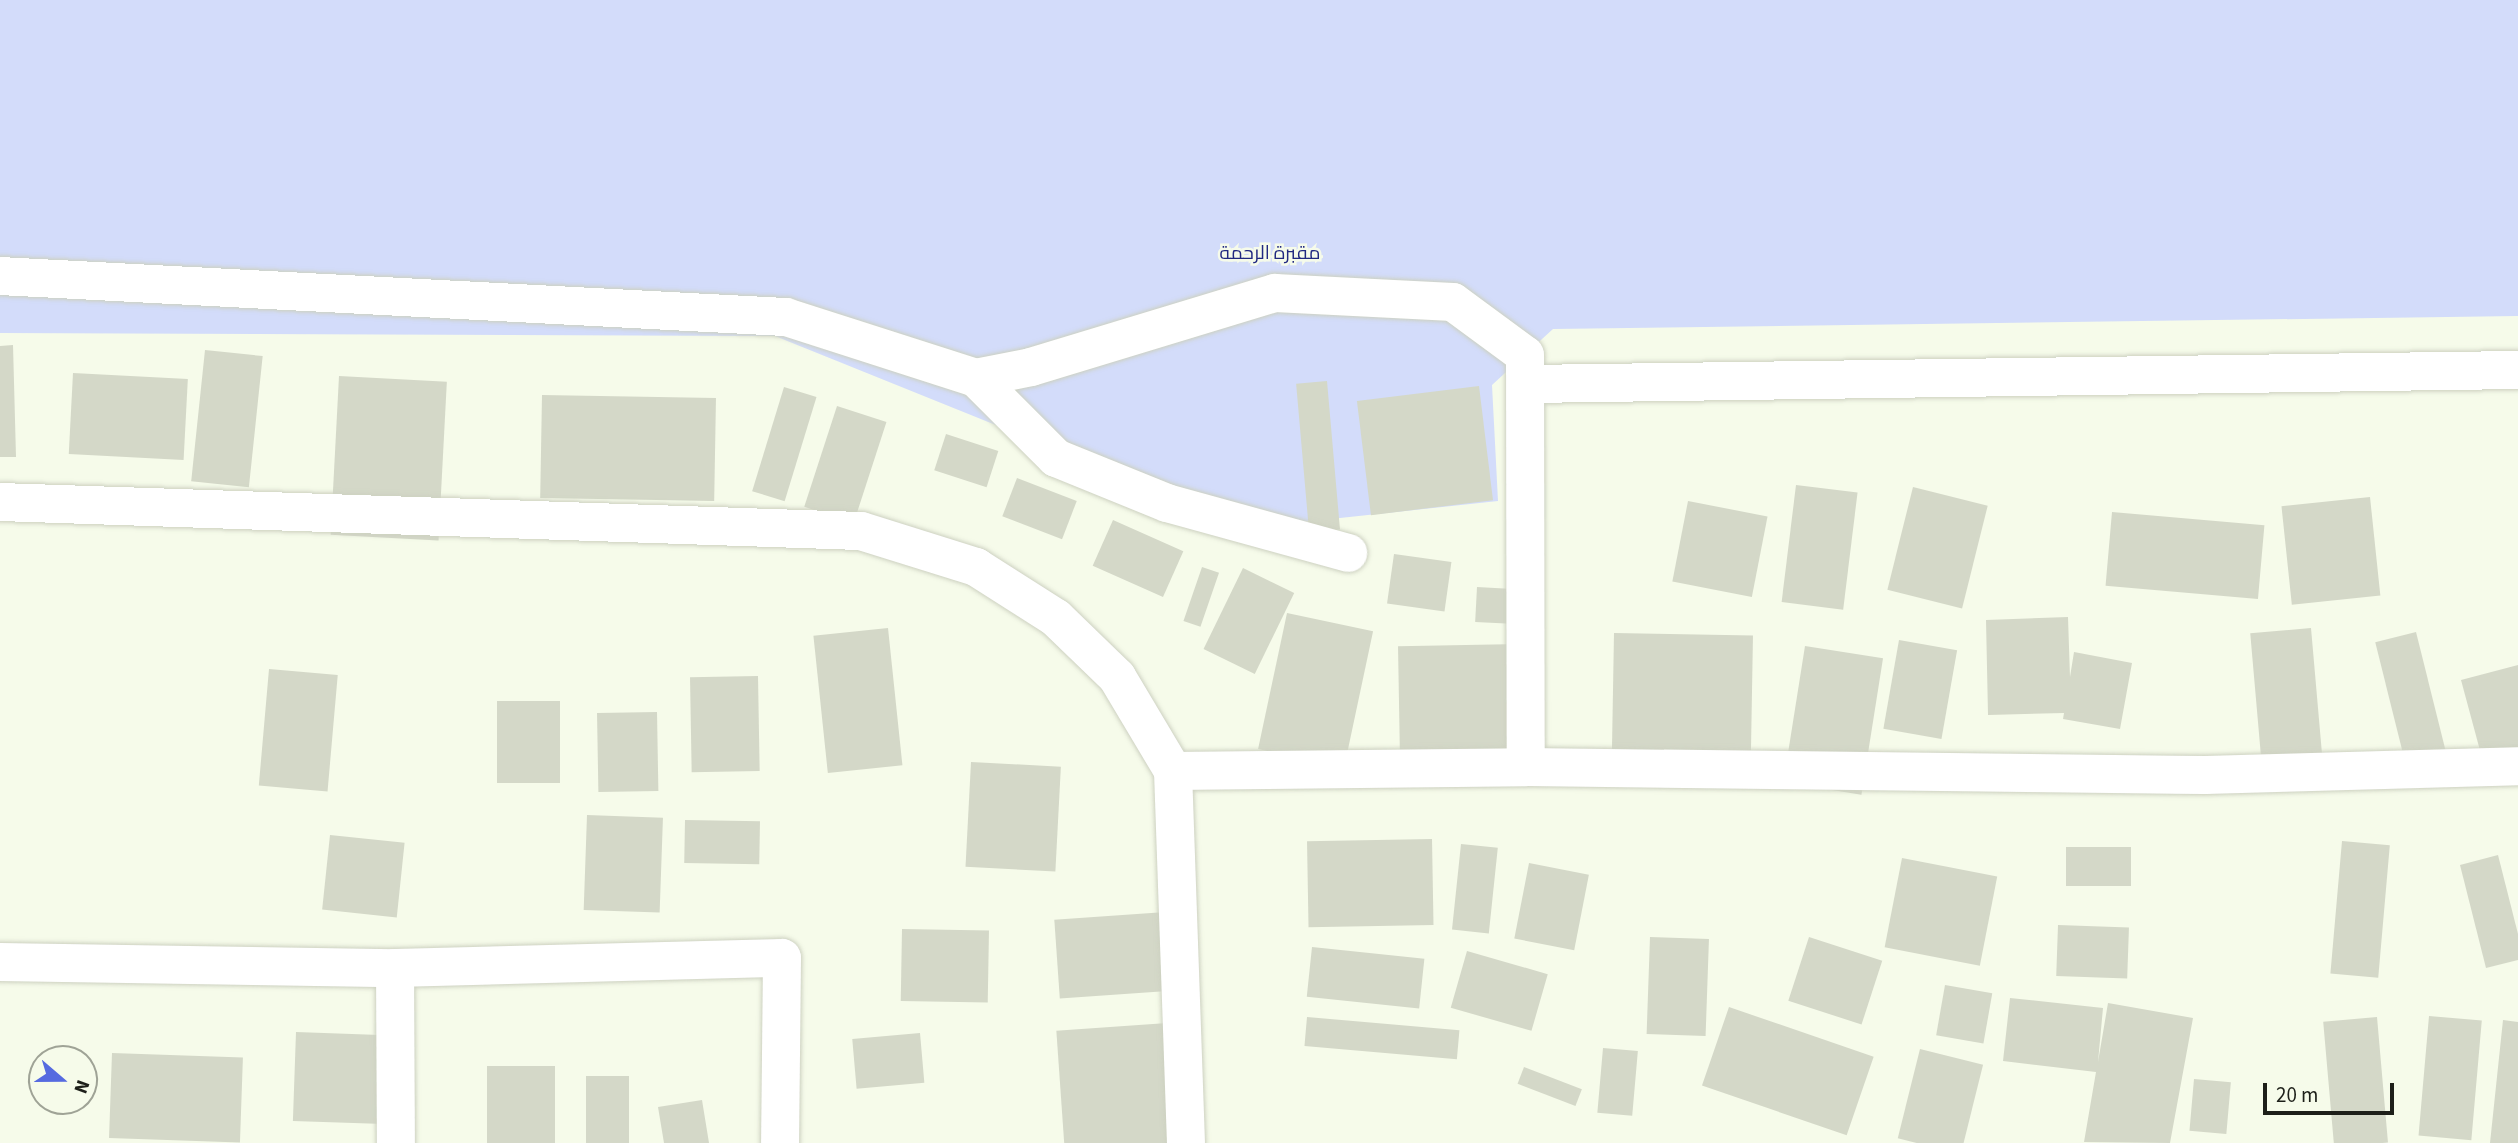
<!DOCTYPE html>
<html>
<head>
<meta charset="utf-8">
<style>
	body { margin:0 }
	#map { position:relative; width:2518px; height:1143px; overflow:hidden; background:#f6fbea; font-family:"Source Sans 3",Cairo,sans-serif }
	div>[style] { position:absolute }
	.green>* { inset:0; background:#d3dcfa }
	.building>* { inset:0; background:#d4d8c8; transform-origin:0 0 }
	.roads { filter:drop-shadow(0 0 2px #cdd1c1) drop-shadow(0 0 2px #cdd1c1) }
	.street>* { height:38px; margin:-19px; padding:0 19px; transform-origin:19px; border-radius:19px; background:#fff }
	span { translate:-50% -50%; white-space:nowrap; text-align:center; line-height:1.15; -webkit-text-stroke:5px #f6fbea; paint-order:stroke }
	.park-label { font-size:19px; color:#212981 }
	.north { position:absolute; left:28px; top:1045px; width:70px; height:70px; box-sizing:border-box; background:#f6fbea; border:2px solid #9fa396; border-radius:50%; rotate:110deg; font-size:19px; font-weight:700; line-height:28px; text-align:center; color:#1d1f19 }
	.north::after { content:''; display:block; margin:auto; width:24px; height:32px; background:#566ae0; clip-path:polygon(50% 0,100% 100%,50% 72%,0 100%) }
	.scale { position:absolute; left:2263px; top:1083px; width:131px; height:32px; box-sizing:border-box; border:4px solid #1d1f19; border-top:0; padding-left:9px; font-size:21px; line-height:24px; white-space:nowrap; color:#1d1f19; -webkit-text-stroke:5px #f6fbea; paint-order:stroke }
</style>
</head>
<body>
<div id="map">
	<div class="green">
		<div style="clip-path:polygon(0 0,2518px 0,2518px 316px,1553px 329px,1492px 385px,1498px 501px,1275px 525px,1040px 443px,775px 336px,0 333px)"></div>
	</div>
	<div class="building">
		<div style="clip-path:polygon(13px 345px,16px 457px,0 457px,0 346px)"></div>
		<div style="left:205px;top:350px;width:58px;height:132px;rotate:6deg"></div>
		<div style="left:73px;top:373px;width:115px;height:81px;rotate:3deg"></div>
		<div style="left:339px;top:376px;width:108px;height:159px;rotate:3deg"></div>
		<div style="left:1327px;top:381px;width:149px;height:31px;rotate:85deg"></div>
		<div style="left:1479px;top:386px;width:115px;height:123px;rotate:83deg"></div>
		<div style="left:784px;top:387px;width:34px;height:109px;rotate:17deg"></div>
		<div style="left:542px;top:395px;width:174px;height:103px;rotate:1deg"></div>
		<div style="left:837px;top:406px;width:52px;height:106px;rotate:18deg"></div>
		<div style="left:946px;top:434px;width:55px;height:38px;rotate:18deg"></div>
		<div style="left:1017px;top:478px;width:64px;height:41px;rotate:21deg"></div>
		<div style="left:1796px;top:485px;width:62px;height:118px;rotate:7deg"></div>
		<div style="left:1913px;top:487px;width:77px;height:106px;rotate:14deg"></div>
		<div style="left:2370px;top:497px;width:99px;height:89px;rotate:84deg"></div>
		<div style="left:1688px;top:501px;width:81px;height:82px;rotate:11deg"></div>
		<div style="left:2112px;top:512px;width:153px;height:74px;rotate:5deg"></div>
		<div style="left:1113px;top:520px;width:77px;height:50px;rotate:24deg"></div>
		<div style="left:1394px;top:554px;width:58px;height:50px;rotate:8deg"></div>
		<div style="left:1202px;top:567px;width:18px;height:57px;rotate:19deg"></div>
		<div style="left:1243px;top:568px;width:57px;height:90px;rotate:26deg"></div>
		<div style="left:1477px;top:587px;width:36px;height:35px;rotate:3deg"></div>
		<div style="left:1287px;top:613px;width:88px;height:139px;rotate:12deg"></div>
		<div style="clip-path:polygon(2068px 617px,2070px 677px,2074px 652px,2132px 663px,2120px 729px,2063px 719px,2064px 713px,1988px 715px,1986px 620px)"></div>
		<div style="left:888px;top:628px;width:138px;height:75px;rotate:84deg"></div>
		<div style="left:2311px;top:628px;width:136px;height:61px;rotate:85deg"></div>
		<div style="left:2416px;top:632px;width:125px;height:42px;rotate:76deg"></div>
		<div style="left:1614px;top:633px;width:139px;height:140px;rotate:1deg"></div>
		<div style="left:1899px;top:640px;width:59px;height:90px;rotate:10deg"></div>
		<div style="left:1520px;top:644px;width:114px;height:122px;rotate:89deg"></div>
		<div style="left:1805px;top:646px;width:79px;height:138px;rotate:9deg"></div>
		<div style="clip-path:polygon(2518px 665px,2518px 760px,2485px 769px,2461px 680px)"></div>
		<div style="left:269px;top:669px;width:69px;height:117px;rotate:5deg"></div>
		<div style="left:758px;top:676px;width:95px;height:68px;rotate:89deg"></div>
		<div style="left:497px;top:701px;width:63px;height:82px"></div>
		<div style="left:657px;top:712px;width:79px;height:60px;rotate:89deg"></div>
		<div style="left:971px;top:762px;width:90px;height:105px;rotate:3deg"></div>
		<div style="left:587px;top:815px;width:76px;height:95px;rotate:2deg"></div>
		<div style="left:685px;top:820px;width:75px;height:43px;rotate:1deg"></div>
		<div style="left:330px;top:835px;width:75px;height:75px;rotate:6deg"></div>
		<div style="left:1432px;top:839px;width:86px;height:125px;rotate:89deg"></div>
		<div style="left:2342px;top:841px;width:48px;height:133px;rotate:5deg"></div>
		<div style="left:1461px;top:844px;width:37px;height:86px;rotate:6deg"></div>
		<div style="left:2131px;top:847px;width:39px;height:65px;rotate:90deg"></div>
		<div style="clip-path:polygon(2498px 855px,2518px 934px,2518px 960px,2486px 968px,2460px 865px)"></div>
		<div style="left:1902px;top:858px;width:97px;height:91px;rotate:11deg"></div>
		<div style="left:1529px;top:863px;width:61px;height:77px;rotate:11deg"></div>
		<div style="left:1180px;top:911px;width:79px;height:126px;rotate:86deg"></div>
		<div style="left:2058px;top:925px;width:71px;height:51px;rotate:2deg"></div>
		<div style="left:902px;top:929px;width:87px;height:72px;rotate:1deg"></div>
		<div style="left:1650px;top:937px;width:59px;height:97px;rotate:2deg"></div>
		<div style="left:1809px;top:937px;width:77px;height:67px;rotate:18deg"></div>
		<div style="left:1312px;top:947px;width:113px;height:50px;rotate:6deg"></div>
		<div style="left:1467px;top:951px;width:84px;height:59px;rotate:16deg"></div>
		<div style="left:1945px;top:985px;width:48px;height:51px;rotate:10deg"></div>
		<div style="clip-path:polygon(2010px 998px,2103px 1008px,2098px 1062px,2108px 1003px,2193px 1018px,2170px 1143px,2084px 1142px,2096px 1072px,2003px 1061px)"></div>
		<div style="left:1729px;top:1007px;width:153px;height:83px;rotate:19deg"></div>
		<div style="left:2429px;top:1016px;width:53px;height:120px;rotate:5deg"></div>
		<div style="left:1307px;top:1017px;width:153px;height:29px;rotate:5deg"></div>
		<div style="left:2377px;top:1017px;width:126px;height:54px;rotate:85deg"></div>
		<div style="clip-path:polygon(2503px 1020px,2518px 1022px,2518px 1143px,2490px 1143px)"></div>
		<div style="left:1196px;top:1021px;width:122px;height:140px;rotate:86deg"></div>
		<div style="left:296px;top:1032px;width:91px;height:89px;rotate:2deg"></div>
		<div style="left:920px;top:1033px;width:50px;height:68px;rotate:85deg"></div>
		<div style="left:1603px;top:1048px;width:35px;height:65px;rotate:5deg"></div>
		<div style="left:1920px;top:1049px;width:65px;height:92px;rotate:14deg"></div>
		<div style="left:112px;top:1053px;width:131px;height:85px;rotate:2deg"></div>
		<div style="left:487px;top:1066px;width:68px;height:77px"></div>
		<div style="left:1524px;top:1067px;width:62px;height:18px;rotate:21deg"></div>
		<div style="left:586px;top:1076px;width:43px;height:67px"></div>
		<div style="left:2194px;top:1079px;width:37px;height:52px;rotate:5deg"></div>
		<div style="clip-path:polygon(702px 1100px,709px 1143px,664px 1143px,658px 1107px)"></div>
	</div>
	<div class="roads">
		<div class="street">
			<div style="left:0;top:276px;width:787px;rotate:2.99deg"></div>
			<div style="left:786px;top:317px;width:200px;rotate:17.8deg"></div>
			<div style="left:976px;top:378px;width:56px;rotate:-11.3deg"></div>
			<div style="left:1031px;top:367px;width:255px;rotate:-16.9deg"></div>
			<div style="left:1275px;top:293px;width:178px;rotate:2.9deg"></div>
			<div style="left:1453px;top:302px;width:89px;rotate:36.4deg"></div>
			<div style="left:1525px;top:355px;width:412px;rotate:89.9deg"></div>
			<div style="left:976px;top:378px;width:113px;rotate:45deg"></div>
			<div style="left:1056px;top:458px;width:120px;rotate:22.1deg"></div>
			<div style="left:1167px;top:503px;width:188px;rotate:15.4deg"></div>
			<div style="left:1527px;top:384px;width:991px;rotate:-0.81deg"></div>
			<div style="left:0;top:502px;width:861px;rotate:1.93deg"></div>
			<div style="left:861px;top:531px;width:121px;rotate:17.4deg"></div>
			<div style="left:976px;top:567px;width:95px;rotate:32.5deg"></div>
			<div style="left:1056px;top:618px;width:85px;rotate:44deg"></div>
			<div style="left:1117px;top:677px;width:109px;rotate:59.2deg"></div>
			<div style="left:1173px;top:771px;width:372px;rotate:88deg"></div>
			<div style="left:1173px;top:771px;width:353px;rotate:-0.6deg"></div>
			<div style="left:1526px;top:767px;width:679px;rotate:0.68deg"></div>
			<div style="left:2205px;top:775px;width:313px;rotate:-1.6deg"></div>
			<div style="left:0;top:962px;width:395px;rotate:0.9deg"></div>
			<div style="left:395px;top:968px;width:387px;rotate:-1.5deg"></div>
			<div style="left:782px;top:958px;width:185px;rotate:90.6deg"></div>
			<div style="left:395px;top:968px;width:175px;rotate:89.7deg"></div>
		</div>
	</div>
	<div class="park-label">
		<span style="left:1270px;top:254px">مقبرة الرحمة</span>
	</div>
	<div class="north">N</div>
	<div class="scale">20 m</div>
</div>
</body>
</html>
